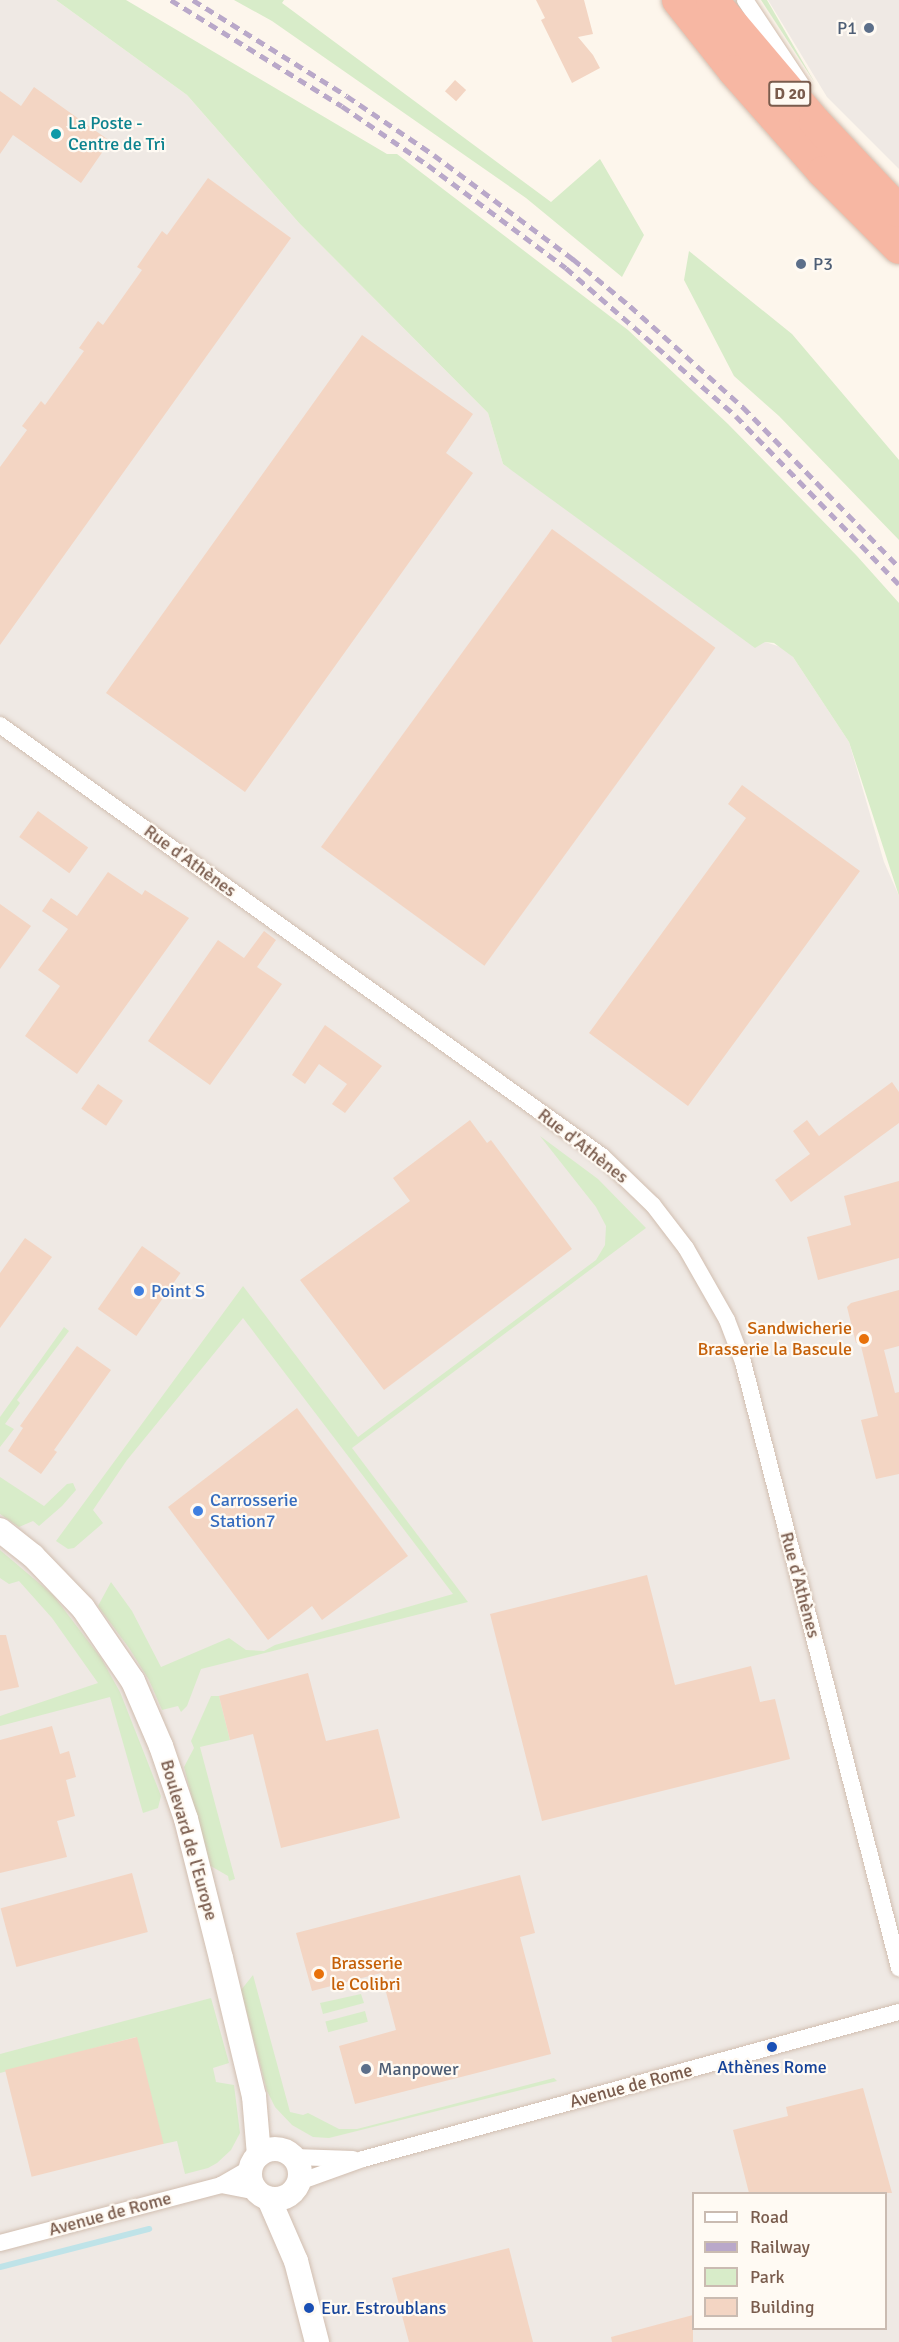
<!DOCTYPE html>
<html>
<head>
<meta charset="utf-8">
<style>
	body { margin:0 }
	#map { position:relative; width:899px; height:2342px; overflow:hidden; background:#fdf6ec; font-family:Signika,sans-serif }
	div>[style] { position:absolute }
	.industrial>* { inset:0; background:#efe9e4 }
	.green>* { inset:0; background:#d8ecc9; transform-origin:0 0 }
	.stream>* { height:6px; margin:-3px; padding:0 3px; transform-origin:3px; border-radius:3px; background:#bfe3e8 }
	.building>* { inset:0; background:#f3d5c3; transform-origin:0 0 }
	.roads { filter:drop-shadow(0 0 2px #d1beb0) drop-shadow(0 0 2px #d1beb0) }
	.street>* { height:16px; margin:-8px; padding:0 8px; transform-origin:8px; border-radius:8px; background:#fff }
	.secondary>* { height:24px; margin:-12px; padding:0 12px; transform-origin:12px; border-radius:12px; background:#fff }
	.secondary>.ring { margin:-12px; padding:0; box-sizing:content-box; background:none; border:24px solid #fff; border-radius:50% }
	.highway>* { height:32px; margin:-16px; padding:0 16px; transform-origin:16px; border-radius:16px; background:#f7b7a3 }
	.rail>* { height:4.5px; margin-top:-2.25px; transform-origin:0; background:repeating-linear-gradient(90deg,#b9a8c9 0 9px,transparent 0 15px) }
	.dots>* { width:16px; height:16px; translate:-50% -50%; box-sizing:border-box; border:3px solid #fffaf3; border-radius:50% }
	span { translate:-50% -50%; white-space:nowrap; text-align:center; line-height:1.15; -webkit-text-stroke:4.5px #fffaf3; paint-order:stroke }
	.shield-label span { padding:2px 4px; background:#fffaf3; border:2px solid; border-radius:4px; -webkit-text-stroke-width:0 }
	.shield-label { font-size:16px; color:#7a5c4d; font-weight:700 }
	.service-label { font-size:18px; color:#4e5e75 }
	.right { translate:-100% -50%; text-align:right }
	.left { translate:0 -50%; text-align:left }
	.culture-label { font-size:18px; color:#0d838f }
	.street-label { font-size:18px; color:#7a5c4d }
	.shop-label { font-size:18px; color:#366cbe }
	.food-label { font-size:18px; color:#c56008 }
	.transit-label { font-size:18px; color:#164399 }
	.legend { position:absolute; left:692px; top:2192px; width:195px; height:138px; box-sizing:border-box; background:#fffaf3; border:2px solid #cabbb1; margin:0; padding:8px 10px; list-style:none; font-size:18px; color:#7a5c4d }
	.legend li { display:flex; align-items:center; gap:12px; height:30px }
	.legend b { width:30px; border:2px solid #cabbb1 }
</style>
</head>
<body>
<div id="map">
	<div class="industrial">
		<div style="clip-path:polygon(evenodd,0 0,56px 0,187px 95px,299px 223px,488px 413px,503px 464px,765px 642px,784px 648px,793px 657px,849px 742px,884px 862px,899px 896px,899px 2342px,0 2342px,0 0,694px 2194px,886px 2194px,886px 2328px,694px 2328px,694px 2194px)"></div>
		<div style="clip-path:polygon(768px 0,899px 0,899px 169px,827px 97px)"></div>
	</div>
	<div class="green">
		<div style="clip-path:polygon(56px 0,126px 0,387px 154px,397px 154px,628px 330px,728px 424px,857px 556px,899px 603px,899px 896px,849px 742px,793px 657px,774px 643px,765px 642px,755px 648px,503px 464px,488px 413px,299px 223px,187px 95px)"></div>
		<div style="clip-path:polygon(234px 0,284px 0,282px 3px,551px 202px,600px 159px,644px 235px,622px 277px,526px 198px,272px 21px)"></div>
		<div style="clip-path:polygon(761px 0,767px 0,815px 83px)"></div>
		<div style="clip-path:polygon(689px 251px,792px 334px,899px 460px,899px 540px,779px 416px,734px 376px,684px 280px)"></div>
		<div style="clip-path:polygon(540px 1136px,598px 1179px,646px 1228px,352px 1448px,468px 1602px,201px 1669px,187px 1706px,181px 1712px,178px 1706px,162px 1710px,149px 1680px,129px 1648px,98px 1606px,111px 1582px,132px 1611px,161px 1667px,229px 1638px,246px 1650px,264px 1651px,275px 1645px,453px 1594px,243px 1318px,127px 1460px,93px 1510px,103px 1523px,74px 1548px,68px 1549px,56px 1541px,243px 1286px,358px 1437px,596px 1260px,605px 1245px,606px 1226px,596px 1207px)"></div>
		<div style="clip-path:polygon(64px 1327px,69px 1331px,17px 1400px,20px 1403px,5px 1424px,14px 1429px,0 1447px,0 1417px)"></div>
		<div style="clip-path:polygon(0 1477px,44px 1506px,67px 1484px,73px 1483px,76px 1490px,62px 1506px,39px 1526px,33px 1521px,19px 1527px,0 1514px)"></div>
		<div style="clip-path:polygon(0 1550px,53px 1595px,101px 1658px,120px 1692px,161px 1796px,158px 1808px,143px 1813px,110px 1697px,0 1726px,0 1716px,98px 1683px,52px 1618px,19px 1581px,9px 1584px,0 1578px)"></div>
		<div style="clip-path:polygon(211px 1696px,219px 1696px,230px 1740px,200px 1747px,235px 1879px,229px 1881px,228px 1876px,209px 1865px,184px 1767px,194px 1748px,191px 1741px)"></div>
		<div style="clip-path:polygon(253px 1975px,290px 2112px,303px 2115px,308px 2113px,339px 2129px,357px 2129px,554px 2078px,557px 2081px,329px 2138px,313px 2137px,292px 2125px,275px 2107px,267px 2091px,241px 1990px)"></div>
		<div style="clip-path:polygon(361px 1994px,364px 2003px,323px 2014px,320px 2003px)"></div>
		<div style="clip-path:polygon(211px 1998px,229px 2063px,213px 2068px,216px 2082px,234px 2085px,240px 2133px,231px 2150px,217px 2163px,208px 2168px,185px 2174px,177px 2141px,163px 2144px,136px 2037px,0 2073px,0 2054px)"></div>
		<div style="left:365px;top:2011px;width:11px;height:41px;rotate:75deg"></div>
	</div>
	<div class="stream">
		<div style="left:0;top:2267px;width:154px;rotate:-14.3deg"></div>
	</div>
	<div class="building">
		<div style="clip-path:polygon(536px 0,584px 0,593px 34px,578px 37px,593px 55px,600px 68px,572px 83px,541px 20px,545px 18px)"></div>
		<div style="left:455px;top:80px;width:15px;height:15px;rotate:42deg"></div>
		<div style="clip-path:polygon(34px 87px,110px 141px,81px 183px,13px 135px,0 154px,0 91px,21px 106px)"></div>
		<div style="clip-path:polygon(208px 178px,291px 238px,0 645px,0 467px,27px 430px,22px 426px,41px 401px,45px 405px,84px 351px,79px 348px,98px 321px,103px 325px,142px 270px,137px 267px,162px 231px,167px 235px)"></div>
		<div style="clip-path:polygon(362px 335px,473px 414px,446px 453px,473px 473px,245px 792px,106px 693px)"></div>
		<div style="left:552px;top:529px;width:202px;height:393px;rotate:36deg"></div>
		<div style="clip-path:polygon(742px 785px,860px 871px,688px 1106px,589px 1033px,746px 818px,728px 804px)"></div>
		<div style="left:38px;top:811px;width:62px;height:32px;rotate:36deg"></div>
		<div style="clip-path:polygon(108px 872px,142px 895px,145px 890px,189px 918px,77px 1074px,25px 1036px,60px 986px,38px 970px,68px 929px,42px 911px,51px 898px,77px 916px)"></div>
		<div style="clip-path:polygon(0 904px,31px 926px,0 969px)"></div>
		<div style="clip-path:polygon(264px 931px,276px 940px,257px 967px,282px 984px,210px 1085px,148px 1041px,218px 940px,244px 958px)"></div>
		<div style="clip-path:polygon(325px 1025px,382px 1066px,345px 1113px,332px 1104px,347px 1084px,319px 1064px,305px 1084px,292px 1075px)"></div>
		<div style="clip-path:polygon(892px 1082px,899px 1092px,899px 1123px,791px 1202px,775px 1180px,810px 1154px,793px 1131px,807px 1120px,819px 1136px)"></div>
		<div style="left:98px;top:1084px;width:30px;height:30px;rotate:34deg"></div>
		<div style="clip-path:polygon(470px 1120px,487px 1143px,491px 1140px,572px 1249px,384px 1390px,300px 1280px,410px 1201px,393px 1178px)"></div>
		<div style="clip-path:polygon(899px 1181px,899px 1258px,818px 1280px,807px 1237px,851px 1225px,844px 1196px)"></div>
		<div style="clip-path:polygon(25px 1238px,52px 1257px,0 1328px,0 1273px)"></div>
		<div style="left:142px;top:1246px;width:47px;height:77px;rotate:35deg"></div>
		<div style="clip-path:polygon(899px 1290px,899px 1346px,884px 1350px,895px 1393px,899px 1392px,899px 1474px,876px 1479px,861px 1420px,878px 1416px,860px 1342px,856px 1343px,847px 1307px,851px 1303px)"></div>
		<div style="clip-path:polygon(77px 1346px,111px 1370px,54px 1450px,57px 1452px,41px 1474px,8px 1451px,23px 1428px,20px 1426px)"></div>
		<div style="clip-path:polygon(297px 1408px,408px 1556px,322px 1620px,312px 1606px,268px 1640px,168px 1507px)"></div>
		<div style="clip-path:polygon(647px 1575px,675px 1685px,751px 1666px,760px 1702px,775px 1699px,790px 1759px,542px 1821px,490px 1614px)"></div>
		<div style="clip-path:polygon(0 1635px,6px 1635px,19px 1687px,0 1691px)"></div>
		<div style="clip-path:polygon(308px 1673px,326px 1741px,378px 1729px,400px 1818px,281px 1848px,253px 1734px,230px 1740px,219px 1696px)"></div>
		<div style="clip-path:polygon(52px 1726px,60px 1754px,69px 1751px,76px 1777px,66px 1780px,75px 1816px,57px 1821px,67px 1857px,0 1873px,0 1740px)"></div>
		<div style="left:132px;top:1873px;width:61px;height:136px;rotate:75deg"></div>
		<div style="clip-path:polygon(520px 1875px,535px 1933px,520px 1937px,551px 2054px,355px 2104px,339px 2046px,396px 2030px,381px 1973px,312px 1991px,296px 1933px)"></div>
		<div style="left:137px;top:2037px;width:110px;height:136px;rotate:76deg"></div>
		<div style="clip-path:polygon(863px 2088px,892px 2193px,749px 2193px,733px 2130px,788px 2116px,786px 2107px)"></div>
		<div style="clip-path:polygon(509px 2248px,533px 2342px,409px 2342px,392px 2278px)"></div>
		<div style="clip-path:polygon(693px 2315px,693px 2342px,612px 2342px,611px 2337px)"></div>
	</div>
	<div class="roads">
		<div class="street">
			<div style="left:745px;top:0;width:105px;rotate:56.3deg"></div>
			<div style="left:0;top:725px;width:740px;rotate:35.6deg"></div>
			<div style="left:602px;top:1156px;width:71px;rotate:43.9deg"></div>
			<div style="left:653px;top:1205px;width:54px;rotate:52.5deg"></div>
			<div style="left:686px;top:1248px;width:83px;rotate:60.3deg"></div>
			<div style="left:727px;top:1320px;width:45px;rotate:69.1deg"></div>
			<div style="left:743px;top:1362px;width:626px;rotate:75.56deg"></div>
			<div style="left:294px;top:2157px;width:59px;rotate:1.9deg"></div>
			<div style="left:299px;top:2182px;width:68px;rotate:-19.8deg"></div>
			<div style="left:363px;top:2159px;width:556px;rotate:-15.34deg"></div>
			<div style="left:221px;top:2185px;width:38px;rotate:11deg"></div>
			<div style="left:0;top:2243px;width:228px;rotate:-14.7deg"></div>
			<div style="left:221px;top:2185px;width:36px;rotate:-30deg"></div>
		</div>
		<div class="secondary">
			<div style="left:0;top:1530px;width:42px;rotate:38.2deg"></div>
			<div style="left:33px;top:1556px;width:72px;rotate:46.1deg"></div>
			<div style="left:83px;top:1608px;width:88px;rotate:55.6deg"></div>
			<div style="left:133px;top:1681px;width:71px;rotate:66.7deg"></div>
			<div style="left:161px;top:1746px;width:77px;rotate:71.1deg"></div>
			<div style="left:186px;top:1819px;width:143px;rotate:75.9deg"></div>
			<div style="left:221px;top:1958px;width:142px;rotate:76.6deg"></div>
			<div style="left:254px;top:2096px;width:59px;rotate:85.2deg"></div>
			<div class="ring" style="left:250px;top:2149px;width:26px;height:26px"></div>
			<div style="left:269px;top:2199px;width:68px;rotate:66.5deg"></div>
			<div style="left:296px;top:2261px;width:84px;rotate:75.5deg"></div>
		</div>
		<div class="highway">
			<div style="left:678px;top:0;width:90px;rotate:51.7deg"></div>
			<div style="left:734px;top:71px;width:135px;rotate:48.6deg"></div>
			<div style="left:823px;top:172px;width:107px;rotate:45deg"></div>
			<div style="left:712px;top:0;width:160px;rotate:49.8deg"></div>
			<div style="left:815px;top:122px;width:122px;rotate:46.7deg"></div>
		</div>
	</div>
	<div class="rail">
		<div style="left:171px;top:0;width:201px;rotate:31.8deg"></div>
		<div style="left:342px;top:106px;width:104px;rotate:34.5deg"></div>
		<div style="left:428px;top:165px;width:172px;rotate:36.7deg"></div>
		<div style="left:566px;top:268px;width:225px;rotate:41deg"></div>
		<div style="left:736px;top:416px;width:234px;rotate:45.9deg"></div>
		<div style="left:193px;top:0;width:181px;rotate:31.9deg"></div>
		<div style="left:347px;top:96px;width:105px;rotate:34.1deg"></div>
		<div style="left:434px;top:155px;width:174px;rotate:36.8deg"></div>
		<div style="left:573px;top:259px;width:74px;rotate:39.5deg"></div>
		<div style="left:630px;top:306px;width:152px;rotate:41.8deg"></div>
		<div style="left:743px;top:407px;width:223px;rotate:45.7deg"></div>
	</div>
	<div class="dots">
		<div style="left:869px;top:28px;background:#5c6f8a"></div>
		<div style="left:56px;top:134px;background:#0f9aa8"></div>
		<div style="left:801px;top:264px;background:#5c6f8a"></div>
		<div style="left:139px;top:1291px;background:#3f7fe0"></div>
		<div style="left:864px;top:1339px;background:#e8710a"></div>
		<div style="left:198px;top:1511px;background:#3f7fe0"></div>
		<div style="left:319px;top:1974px;background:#e8710a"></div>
		<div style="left:772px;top:2047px;background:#1a4fb4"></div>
		<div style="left:366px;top:2069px;background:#5c6f8a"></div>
		<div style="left:309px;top:2308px;background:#1a4fb4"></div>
	</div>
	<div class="shield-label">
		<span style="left:790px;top:94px">D 20</span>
	</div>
	<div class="service-label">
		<span class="right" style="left:857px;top:28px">P1</span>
		<span class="left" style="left:813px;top:264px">P3</span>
		<span class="left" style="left:378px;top:2069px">Manpower</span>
	</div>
	<div class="culture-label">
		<span class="left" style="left:68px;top:134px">La Poste -<br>Centre de Tri</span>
	</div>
	<div class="street-label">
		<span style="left:190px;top:861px;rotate:36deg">Rue d'Athènes</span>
		<span style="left:583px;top:1146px;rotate:38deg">Rue d'Athènes</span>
		<span style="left:800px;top:1585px;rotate:75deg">Rue d'Athènes</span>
		<span style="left:189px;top:1840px;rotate:74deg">Boulevard de l'Europe</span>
		<span style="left:631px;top:2086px;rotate:-15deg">Avenue de Rome</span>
		<span style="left:110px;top:2214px;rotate:-15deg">Avenue de Rome</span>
	</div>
	<div class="shop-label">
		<span class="left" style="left:151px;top:1291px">Point S</span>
		<span class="left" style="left:210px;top:1511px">Carrosserie<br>Station7</span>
	</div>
	<div class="food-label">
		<span class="right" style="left:852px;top:1339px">Sandwicherie<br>Brasserie la Bascule</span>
		<span class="left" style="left:331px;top:1974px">Brasserie<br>le Colibri</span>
	</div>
	<div class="transit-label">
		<span style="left:772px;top:2067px">Athènes Rome</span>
		<span class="left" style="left:321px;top:2308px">Eur. Estroublans</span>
	</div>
	<ul class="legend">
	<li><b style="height:8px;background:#fff"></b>Road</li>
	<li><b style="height:8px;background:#b9a8c9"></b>Railway</li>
	<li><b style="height:16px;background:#d8ecc9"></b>Park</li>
	<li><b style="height:16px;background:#f3d5c3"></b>Building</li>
	</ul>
</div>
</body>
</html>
